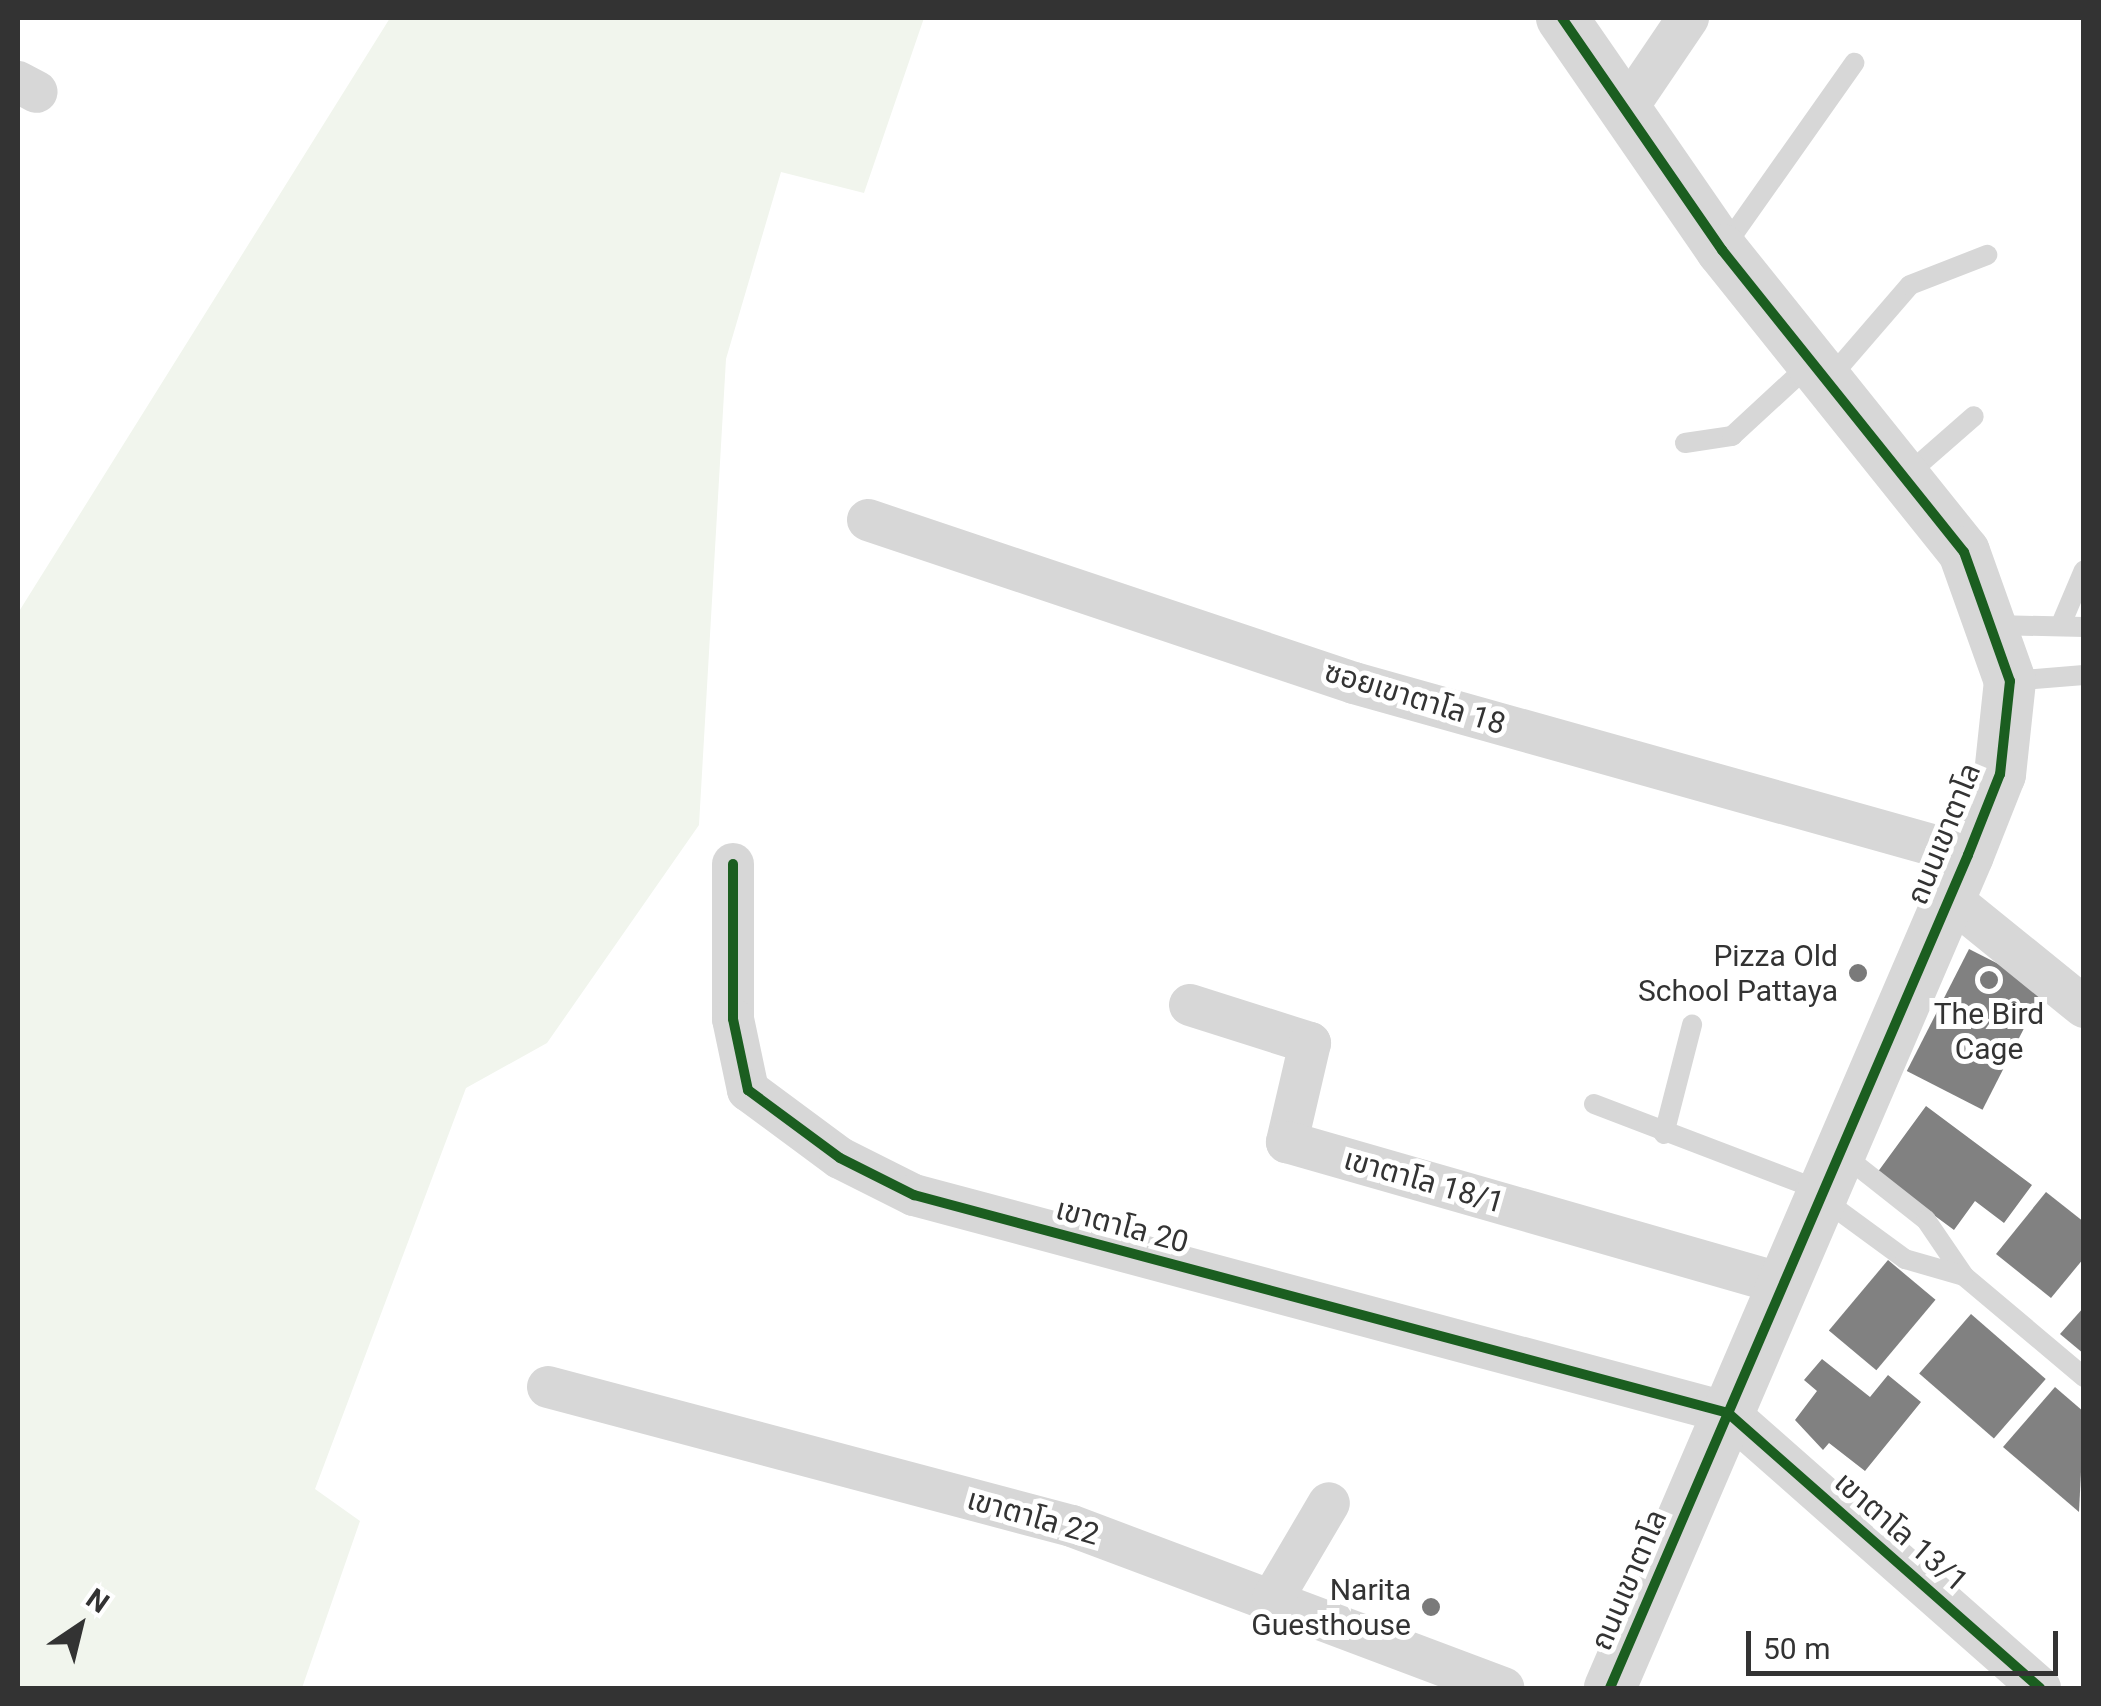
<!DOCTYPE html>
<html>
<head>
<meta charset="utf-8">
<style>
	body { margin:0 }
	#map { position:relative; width:2101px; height:1706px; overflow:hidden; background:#fff; font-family:Roboto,"Noto Sans Thai",sans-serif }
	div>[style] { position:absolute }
	.green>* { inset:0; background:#f1f5ed }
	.building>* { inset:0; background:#818181; transform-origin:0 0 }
	.service>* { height:20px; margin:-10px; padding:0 10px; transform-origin:10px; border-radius:10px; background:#d7d7d7 }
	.minor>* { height:42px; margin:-21px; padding:0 21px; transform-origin:21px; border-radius:21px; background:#d7d7d7 }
	.tertiary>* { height:52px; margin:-26px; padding:0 26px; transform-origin:26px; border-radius:26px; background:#d7d7d7 }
	.cycleway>* { height:10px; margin:-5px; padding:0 5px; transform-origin:5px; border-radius:5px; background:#1b5e20 }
	.dots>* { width:28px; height:28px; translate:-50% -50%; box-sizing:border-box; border:5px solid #fff; border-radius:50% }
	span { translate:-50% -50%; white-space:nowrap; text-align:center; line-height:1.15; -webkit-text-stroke:10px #fff; paint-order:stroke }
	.street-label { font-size:30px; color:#333 }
	.poi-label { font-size:30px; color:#333 }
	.right { translate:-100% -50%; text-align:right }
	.frame { position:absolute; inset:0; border:20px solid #333; pointer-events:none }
	.north { position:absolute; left:30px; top:1576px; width:100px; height:100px; -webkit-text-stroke:8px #fff; paint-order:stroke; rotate:35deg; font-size:28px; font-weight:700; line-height:40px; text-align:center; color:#333 }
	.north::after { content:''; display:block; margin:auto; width:35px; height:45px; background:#333; clip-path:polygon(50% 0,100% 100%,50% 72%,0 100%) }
	.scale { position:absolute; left:1746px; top:1631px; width:312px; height:45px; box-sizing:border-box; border:5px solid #333; border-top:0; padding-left:12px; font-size:30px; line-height:35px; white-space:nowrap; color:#333; -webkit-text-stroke:8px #fff; paint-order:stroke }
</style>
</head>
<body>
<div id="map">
	<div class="green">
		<div style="clip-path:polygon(390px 18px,924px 18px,864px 193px,781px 172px,726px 359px,699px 825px,547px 1043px,466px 1088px,315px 1489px,360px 1521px,302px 1688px,18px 1688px,18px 613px)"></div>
	</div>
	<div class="building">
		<div style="left:1969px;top:949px;width:85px;height:137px;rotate:27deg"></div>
		<div style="clip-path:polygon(1926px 1106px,2032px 1185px,2004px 1223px,1975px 1201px,1954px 1230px,1877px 1173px)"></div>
		<div style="clip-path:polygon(2046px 1192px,2084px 1222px,2084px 1258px,2051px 1298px,1996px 1254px)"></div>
		<div style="left:1888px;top:1260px;width:62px;height:92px;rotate:40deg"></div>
		<div style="clip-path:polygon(2084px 1307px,2084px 1354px,2060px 1334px)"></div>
		<div style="left:1971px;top:1314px;width:99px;height:79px;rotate:41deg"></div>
		<div style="clip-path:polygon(1822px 1359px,1870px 1397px,1888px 1375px,1921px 1402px,1865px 1471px,1829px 1443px,1823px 1450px,1795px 1420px,1817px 1391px,1804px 1380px)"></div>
		<div style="clip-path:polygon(2055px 1387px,2084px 1412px,2079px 1512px,2003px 1447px)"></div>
	</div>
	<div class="service">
		<div style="left:1723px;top:249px;width:228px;rotate:-54.8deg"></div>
		<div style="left:1828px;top:380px;width:125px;rotate:-49.2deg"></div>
		<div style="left:1910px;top:285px;width:83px;rotate:-21.3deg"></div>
		<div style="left:1685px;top:443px;width:48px;rotate:-8.5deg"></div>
		<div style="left:1732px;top:436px;width:105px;rotate:-42.7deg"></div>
		<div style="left:1909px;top:473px;width:86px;rotate:-41.2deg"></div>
		<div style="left:2062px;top:622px;width:56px;rotate:-67.1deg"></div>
		<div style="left:1995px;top:625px;width:89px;rotate:1.3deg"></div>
		<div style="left:2011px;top:681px;width:73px;rotate:-4.7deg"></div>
		<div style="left:1594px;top:1104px;width:239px;rotate:20.9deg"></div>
		<div style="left:1664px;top:1134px;width:113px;rotate:-75.6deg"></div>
		<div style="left:1841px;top:1153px;width:108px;rotate:38.2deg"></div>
		<div style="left:1926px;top:1220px;width:68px;rotate:55.8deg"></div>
		<div style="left:1964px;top:1276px;width:157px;rotate:40.1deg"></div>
		<div style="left:1823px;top:1199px;width:102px;rotate:36.2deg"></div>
		<div style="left:1905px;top:1259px;width:61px;rotate:16.1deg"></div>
	</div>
	<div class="minor">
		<div style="left:18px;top:82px;width:21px;rotate:28deg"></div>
		<div style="left:1623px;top:114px;width:116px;rotate:-55.9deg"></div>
		<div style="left:868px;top:520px;width:513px;rotate:18.54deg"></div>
		<div style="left:1354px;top:683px;width:638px;rotate:15.65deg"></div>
		<div style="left:733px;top:864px;width:155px;rotate:90deg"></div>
		<div style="left:733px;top:1019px;width:73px;rotate:78.1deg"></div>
		<div style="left:748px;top:1090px;width:114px;rotate:36.5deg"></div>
		<div style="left:840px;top:1158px;width:83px;rotate:26.6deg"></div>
		<div style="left:914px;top:1195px;width:843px;rotate:14.99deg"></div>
		<div style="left:1728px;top:1413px;width:416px;rotate:41.4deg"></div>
		<div style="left:1947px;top:896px;width:176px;rotate:39deg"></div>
		<div style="left:1190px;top:1005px;width:126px;rotate:17.6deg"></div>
		<div style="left:1310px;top:1043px;width:102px;rotate:103.1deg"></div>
		<div style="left:1287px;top:1142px;width:512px;rotate:15.99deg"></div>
		<div style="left:548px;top:1387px;width:542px;rotate:14.86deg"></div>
		<div style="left:1072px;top:1526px;width:461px;rotate:20.6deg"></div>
		<div style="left:1273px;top:1598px;width:110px;rotate:-59.5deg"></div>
	</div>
	<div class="tertiary">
		<div style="left:1562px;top:18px;width:282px;rotate:55.4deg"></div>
		<div style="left:1722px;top:250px;width:387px;rotate:51.3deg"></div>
		<div style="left:1964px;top:552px;width:137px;rotate:70.4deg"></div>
		<div style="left:2010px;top:681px;width:94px;rotate:96.1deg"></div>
		<div style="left:2000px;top:774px;width:87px;rotate:111.6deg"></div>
		<div style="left:1968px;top:855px;width:907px;rotate:113.26deg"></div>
	</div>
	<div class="cycleway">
		<div style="left:1562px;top:18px;width:282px;rotate:55.4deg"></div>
		<div style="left:1722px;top:250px;width:387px;rotate:51.3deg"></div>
		<div style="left:1964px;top:552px;width:137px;rotate:70.4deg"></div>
		<div style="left:2010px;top:681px;width:94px;rotate:96.1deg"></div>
		<div style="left:2000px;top:774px;width:87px;rotate:111.6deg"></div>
		<div style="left:1968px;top:855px;width:907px;rotate:113.26deg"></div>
		<div style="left:733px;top:864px;width:155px;rotate:90deg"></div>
		<div style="left:733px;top:1019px;width:73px;rotate:78.1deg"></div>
		<div style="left:748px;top:1090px;width:114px;rotate:36.5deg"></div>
		<div style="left:840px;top:1158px;width:83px;rotate:26.6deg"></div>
		<div style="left:914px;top:1195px;width:843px;rotate:14.99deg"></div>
		<div style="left:1728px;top:1413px;width:416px;rotate:41.4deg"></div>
	</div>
	<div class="dots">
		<div style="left:1858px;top:973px;background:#7a7a7a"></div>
		<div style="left:1989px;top:980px;background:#7a7a7a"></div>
		<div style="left:1431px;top:1607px;background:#7a7a7a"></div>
	</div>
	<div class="street-label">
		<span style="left:1415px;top:698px;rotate:17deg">ซอยเขาตาโล 18</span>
		<span style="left:1944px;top:834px;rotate:-68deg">ถนนเขาตาโล</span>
		<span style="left:1424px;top:1181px;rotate:16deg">เขาตาโล 18/1</span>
		<span style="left:1122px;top:1226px;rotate:15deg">เขาตาโล 20</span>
		<span style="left:1033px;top:1517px;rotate:16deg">เขาตาโล 22</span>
		<span style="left:1901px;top:1532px;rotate:41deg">เขาตาโล 13/1</span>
		<span style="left:1629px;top:1580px;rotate:-67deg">ถนนเขาตาโล</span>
	</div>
	<div class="poi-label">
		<span class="right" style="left:1838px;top:973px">Pizza Old<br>School Pattaya</span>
		<span style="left:1989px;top:1031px">The Bird<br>Cage</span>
		<span class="right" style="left:1411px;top:1607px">Narita<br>Guesthouse</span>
	</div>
	<div class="frame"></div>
	<div class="north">N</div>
	<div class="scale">50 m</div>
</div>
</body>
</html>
